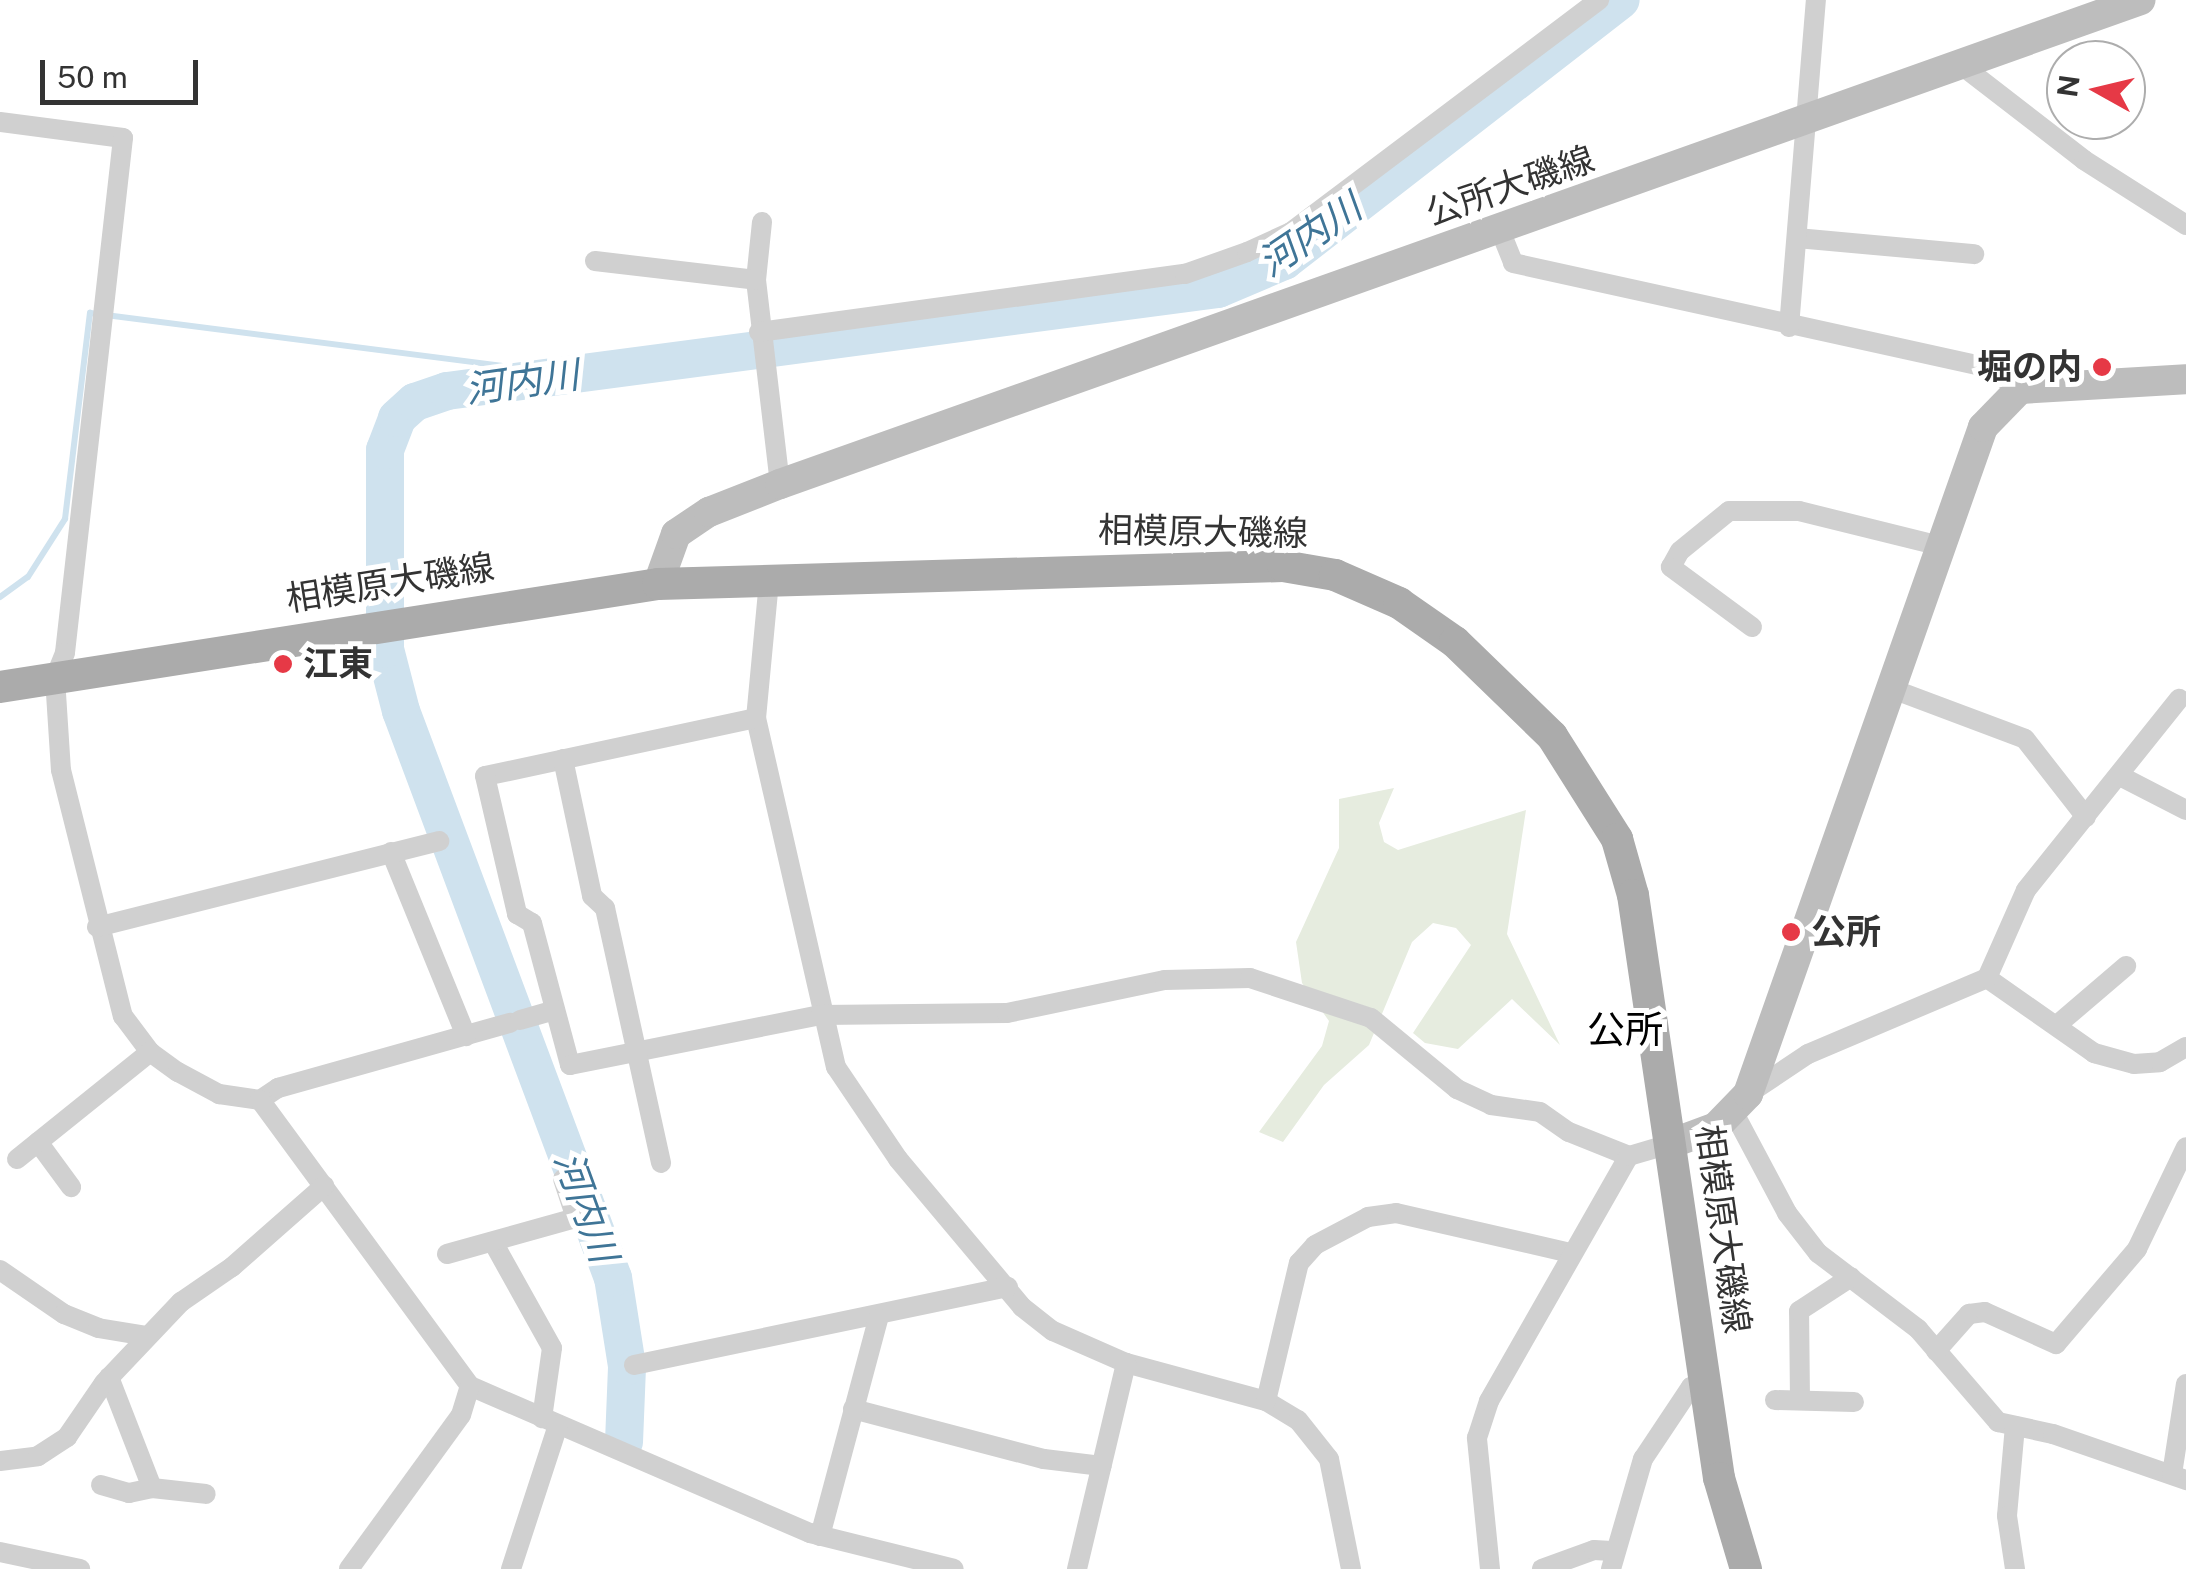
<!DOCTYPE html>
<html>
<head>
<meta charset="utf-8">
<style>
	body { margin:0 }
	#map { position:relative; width:2186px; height:1569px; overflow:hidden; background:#fff; font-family:"Public Sans","Noto Sans JP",sans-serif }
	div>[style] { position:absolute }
	.green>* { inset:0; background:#e6ecdf }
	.stream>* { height:6px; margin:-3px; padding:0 3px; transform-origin:3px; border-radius:3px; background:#cfe2ee }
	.river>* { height:38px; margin:-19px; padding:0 19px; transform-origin:19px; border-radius:19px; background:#cfe2ee }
	.street>* { height:20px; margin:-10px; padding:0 10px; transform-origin:10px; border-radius:10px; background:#d0d0d0 }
	.secondary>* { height:30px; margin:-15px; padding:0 15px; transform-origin:15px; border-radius:15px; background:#bdbdbd }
	.primary>* { height:32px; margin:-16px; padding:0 16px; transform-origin:16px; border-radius:16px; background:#ababab }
	.dots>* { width:28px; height:28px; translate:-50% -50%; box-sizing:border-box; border:5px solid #fff; border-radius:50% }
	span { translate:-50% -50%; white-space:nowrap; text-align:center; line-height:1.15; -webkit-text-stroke:10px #fff; paint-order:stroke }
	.street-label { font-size:35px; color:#333 }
	.poi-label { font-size:35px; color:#333; font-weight:700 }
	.right { translate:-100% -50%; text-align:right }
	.left { translate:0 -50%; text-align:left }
	.water-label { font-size:38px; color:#3f7597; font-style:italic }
	.neighbourhood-label { font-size:38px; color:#000 }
	.north { position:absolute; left:2046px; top:40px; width:100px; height:100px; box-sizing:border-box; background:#fff; border:2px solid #adadad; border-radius:50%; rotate:278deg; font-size:28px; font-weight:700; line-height:40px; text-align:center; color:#333 }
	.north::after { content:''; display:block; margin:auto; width:35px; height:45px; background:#e63946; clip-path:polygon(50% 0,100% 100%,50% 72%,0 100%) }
	.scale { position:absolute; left:40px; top:60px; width:158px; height:45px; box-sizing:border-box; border:5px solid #333; border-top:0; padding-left:12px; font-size:30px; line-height:35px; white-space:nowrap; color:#333; -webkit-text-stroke:8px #fff; paint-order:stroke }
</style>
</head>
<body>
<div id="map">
	<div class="green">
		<div style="clip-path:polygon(1394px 788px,1379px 823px,1384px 842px,1398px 850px,1526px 810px,1507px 934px,1560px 1045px,1512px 999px,1458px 1049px,1425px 1043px,1413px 1033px,1471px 945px,1456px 928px,1433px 923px,1412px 942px,1369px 1045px,1324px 1085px,1283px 1142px,1259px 1132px,1322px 1046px,1329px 1021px,1302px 983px,1296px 942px,1339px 848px,1339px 799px)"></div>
	</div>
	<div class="stream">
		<div style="left:0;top:597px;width:34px;rotate:-36deg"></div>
		<div style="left:28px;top:577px;width:69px;rotate:-57.5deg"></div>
		<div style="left:65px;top:519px;width:208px;rotate:-83.1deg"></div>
		<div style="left:90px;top:313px;width:414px;rotate:7.3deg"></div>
		<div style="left:501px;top:366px;width:20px;rotate:57deg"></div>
	</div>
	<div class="river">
		<div style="left:624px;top:1442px;width:76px;rotate:-87.7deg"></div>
		<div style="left:627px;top:1366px;width:89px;rotate:-99deg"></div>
		<div style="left:613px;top:1278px;width:605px;rotate:-110.5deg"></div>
		<div style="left:401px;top:711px;width:64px;rotate:-104.5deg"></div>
		<div style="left:385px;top:649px;width:199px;rotate:-90deg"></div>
		<div style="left:385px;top:450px;width:34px;rotate:-69deg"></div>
		<div style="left:397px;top:418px;width:24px;rotate:-42deg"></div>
		<div style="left:415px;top:402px;width:34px;rotate:-19deg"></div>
		<div style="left:447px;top:391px;width:778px;rotate:-7.54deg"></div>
		<div style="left:1218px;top:289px;width:72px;rotate:-23deg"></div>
		<div style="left:1284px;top:261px;width:426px;rotate:-37.8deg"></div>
	</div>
	<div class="street">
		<div style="left:1960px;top:64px;width:157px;rotate:37.7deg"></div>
		<div style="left:2084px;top:160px;width:121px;rotate:32.5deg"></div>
		<div style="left:0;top:122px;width:124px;rotate:7.4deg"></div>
		<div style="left:123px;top:138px;width:518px;rotate:96.43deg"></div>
		<div style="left:65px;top:653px;width:27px;rotate:112deg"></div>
		<div style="left:55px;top:678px;width:92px;rotate:86.3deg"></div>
		<div style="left:61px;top:770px;width:254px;rotate:75.9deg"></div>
		<div style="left:123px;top:1016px;width:45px;rotate:53.1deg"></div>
		<div style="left:150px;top:1052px;width:34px;rotate:36deg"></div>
		<div style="left:178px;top:1072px;width:47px;rotate:28.2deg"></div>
		<div style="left:219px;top:1094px;width:41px;rotate:8.3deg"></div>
		<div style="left:260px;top:1100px;width:22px;rotate:-34deg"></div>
		<div style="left:278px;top:1088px;width:241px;rotate:-15.7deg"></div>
		<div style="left:762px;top:222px;width:58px;rotate:95.9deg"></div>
		<div style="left:756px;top:280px;width:205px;rotate:83.3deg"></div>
		<div style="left:1500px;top:230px;width:35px;rotate:68deg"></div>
		<div style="left:1513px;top:263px;width:484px;rotate:12.4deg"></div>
		<div style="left:1986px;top:367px;width:40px;rotate:32.9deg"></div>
		<div style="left:1797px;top:238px;width:178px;rotate:5.2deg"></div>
		<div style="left:595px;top:261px;width:162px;rotate:6.7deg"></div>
		<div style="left:1789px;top:327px;width:328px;rotate:-85.3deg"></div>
		<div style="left:759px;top:332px;width:430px;rotate:-7.8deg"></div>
		<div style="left:1185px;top:274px;width:66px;rotate:-19.5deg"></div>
		<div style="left:1247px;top:252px;width:48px;rotate:-24.4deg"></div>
		<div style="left:1291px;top:232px;width:386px;rotate:-37deg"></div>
		<div style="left:769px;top:581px;width:138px;rotate:95.4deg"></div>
		<div style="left:756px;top:718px;width:358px;rotate:77.1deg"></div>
		<div style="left:836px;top:1067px;width:111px;rotate:56deg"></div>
		<div style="left:898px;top:1159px;width:193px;rotate:50deg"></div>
		<div style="left:1022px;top:1307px;width:39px;rotate:38deg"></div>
		<div style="left:1053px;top:1331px;width:80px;rotate:23.7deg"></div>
		<div style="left:1126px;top:1363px;width:145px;rotate:15.2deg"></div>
		<div style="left:1266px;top:1401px;width:37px;rotate:31deg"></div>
		<div style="left:1298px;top:1420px;width:50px;rotate:51.5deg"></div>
		<div style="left:1329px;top:1459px;width:112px;rotate:78.7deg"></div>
		<div style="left:1752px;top:627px;width:101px;rotate:-143.5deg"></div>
		<div style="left:1671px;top:567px;width:18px;rotate:-61deg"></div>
		<div style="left:1680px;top:551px;width:63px;rotate:-39.2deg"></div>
		<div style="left:1729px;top:511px;width:70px"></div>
		<div style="left:1799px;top:511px;width:141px;rotate:13.9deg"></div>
		<div style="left:1887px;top:687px;width:147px;rotate:20.6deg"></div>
		<div style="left:2025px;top:739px;width:99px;rotate:52deg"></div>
		<div style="left:756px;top:718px;width:277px;rotate:167.9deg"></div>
		<div style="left:485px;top:776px;width:142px;rotate:76.9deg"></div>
		<div style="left:517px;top:914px;width:17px;rotate:31deg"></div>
		<div style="left:532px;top:923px;width:147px;rotate:75deg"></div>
		<div style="left:570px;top:1065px;width:256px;rotate:-11.3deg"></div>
		<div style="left:821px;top:1015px;width:186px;rotate:-0.6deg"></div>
		<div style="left:1007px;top:1013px;width:161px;rotate:-11.8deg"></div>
		<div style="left:1165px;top:980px;width:85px;rotate:-1.3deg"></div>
		<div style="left:1250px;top:978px;width:127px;rotate:18.3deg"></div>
		<div style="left:1371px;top:1018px;width:112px;rotate:39.5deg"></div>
		<div style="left:1457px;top:1089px;width:38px;rotate:25deg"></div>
		<div style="left:1491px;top:1105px;width:49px;rotate:8.1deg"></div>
		<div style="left:1540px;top:1112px;width:35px;rotate:35deg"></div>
		<div style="left:1569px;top:1132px;width:65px;rotate:21.8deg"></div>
		<div style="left:563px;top:759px;width:140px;rotate:78deg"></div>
		<div style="left:592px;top:896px;width:18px;rotate:43deg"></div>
		<div style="left:605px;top:908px;width:261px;rotate:77.6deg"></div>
		<div style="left:2120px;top:776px;width:74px;rotate:27.3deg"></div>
		<div style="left:391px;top:852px;width:199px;rotate:67.8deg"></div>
		<div style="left:97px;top:927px;width:353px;rotate:-14.1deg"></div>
		<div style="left:1987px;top:978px;width:131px;rotate:35deg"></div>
		<div style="left:2094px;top:1053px;width:41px;rotate:15.4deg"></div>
		<div style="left:2134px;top:1064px;width:26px;rotate:-4deg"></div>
		<div style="left:2160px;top:1062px;width:30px;rotate:-30deg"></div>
		<div style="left:520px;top:1020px;width:36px;rotate:-16deg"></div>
		<div style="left:2057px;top:1025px;width:91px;rotate:-40.5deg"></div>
		<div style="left:1748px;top:1094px;width:72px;rotate:-33.7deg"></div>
		<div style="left:1808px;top:1054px;width:194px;rotate:-23deg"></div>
		<div style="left:1987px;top:978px;width:96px;rotate:-66.1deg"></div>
		<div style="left:2026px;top:890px;width:245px;rotate:-51.3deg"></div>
		<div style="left:260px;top:1100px;width:355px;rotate:53.7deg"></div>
		<div style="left:470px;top:1386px;width:370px;rotate:23.4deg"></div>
		<div style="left:810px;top:1533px;width:148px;rotate:14deg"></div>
		<div style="left:1735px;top:1115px;width:111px;rotate:62deg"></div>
		<div style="left:1787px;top:1213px;width:51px;rotate:52.2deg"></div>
		<div style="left:1818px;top:1253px;width:126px;rotate:37.2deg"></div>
		<div style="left:1918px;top:1329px;width:123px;rotate:49.3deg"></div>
		<div style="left:1998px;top:1422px;width:56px;rotate:12.3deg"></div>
		<div style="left:2053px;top:1434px;width:141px;rotate:19.1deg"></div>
		<div style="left:38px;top:1142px;width:56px;rotate:53.7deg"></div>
		<div style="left:17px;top:1159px;width:171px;rotate:-38.8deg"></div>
		<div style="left:493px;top:1242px;width:121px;rotate:60.9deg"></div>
		<div style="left:552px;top:1348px;width:71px;rotate:98.1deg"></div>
		<div style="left:447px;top:1254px;width:134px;rotate:-15.6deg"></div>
		<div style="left:576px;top:1218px;width:41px;rotate:-108.4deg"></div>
		<div style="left:0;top:1270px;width:78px;rotate:34.5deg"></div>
		<div style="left:64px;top:1314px;width:37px;rotate:22deg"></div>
		<div style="left:98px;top:1328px;width:50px;rotate:9.3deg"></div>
		<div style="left:1936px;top:1351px;width:50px;rotate:-48.3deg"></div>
		<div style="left:1969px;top:1314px;width:16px;rotate:-7deg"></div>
		<div style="left:1985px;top:1312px;width:78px;rotate:24.3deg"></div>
		<div style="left:2056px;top:1344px;width:125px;rotate:-49.5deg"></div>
		<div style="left:2137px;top:1249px;width:113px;rotate:-64.3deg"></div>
		<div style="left:634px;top:1365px;width:382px;rotate:-11.8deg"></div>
		<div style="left:109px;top:1377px;width:119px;rotate:68.8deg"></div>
		<div style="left:152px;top:1488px;width:54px;rotate:6.3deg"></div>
		<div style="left:1775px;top:1400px;width:79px;rotate:1.5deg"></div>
		<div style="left:1800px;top:1400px;width:89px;rotate:-90.6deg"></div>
		<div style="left:1799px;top:1311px;width:62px;rotate:-33.2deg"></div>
		<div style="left:1266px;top:1401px;width:142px;rotate:-76.6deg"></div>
		<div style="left:1299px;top:1263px;width:24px;rotate:-48deg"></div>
		<div style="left:1315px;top:1245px;width:60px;rotate:-27.8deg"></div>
		<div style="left:1368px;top:1217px;width:28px;rotate:-8deg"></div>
		<div style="left:1396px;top:1213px;width:180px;rotate:12.9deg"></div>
		<div style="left:853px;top:1409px;width:197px;rotate:14.7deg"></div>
		<div style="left:1044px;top:1459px;width:58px;rotate:6.9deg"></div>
		<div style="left:2015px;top:1426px;width:90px;rotate:95.1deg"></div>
		<div style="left:2007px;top:1516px;width:54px;rotate:81.4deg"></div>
		<div style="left:0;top:1461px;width:38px;rotate:-7deg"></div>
		<div style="left:38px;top:1456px;width:35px;rotate:-33deg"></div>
		<div style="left:67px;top:1437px;width:65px;rotate:-55.6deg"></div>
		<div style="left:104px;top:1383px;width:112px;rotate:-46.5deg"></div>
		<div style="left:181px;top:1302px;width:62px;rotate:-34.5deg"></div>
		<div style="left:232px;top:1267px;width:123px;rotate:-41.4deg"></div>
		<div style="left:2172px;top:1474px;width:91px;rotate:-81.2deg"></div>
		<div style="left:101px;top:1485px;width:29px;rotate:16deg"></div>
		<div style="left:129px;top:1493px;width:24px;rotate:-12deg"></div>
		<div style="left:820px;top:1536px;width:225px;rotate:-75deg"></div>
		<div style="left:0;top:1552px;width:82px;rotate:12deg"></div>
		<div style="left:349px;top:1569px;width:190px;rotate:-54deg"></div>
		<div style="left:461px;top:1415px;width:30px;rotate:-73deg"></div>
		<div style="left:511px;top:1569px;width:151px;rotate:-71.9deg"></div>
		<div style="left:1077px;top:1569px;width:212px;rotate:-76.6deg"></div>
		<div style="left:1490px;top:1569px;width:132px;rotate:-95.7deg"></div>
		<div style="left:1477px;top:1438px;width:39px;rotate:-72deg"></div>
		<div style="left:1489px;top:1401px;width:282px;rotate:-60.3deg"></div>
		<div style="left:1629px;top:1156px;width:43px;rotate:-16.3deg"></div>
		<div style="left:1542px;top:1569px;width:55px;rotate:-20.1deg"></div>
		<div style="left:1594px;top:1550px;width:18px;rotate:3deg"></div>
		<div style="left:1611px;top:1569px;width:115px;rotate:-73.8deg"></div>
		<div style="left:1643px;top:1459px;width:87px;rotate:-56.3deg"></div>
		<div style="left:1691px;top:1387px;width:14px;rotate:-17deg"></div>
	</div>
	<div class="secondary">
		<div style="left:658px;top:584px;width:53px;rotate:-70.2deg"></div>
		<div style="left:676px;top:534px;width:40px;rotate:-34deg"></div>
		<div style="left:709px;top:512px;width:76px;rotate:-21.5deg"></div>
		<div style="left:780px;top:484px;width:1444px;rotate:-19.58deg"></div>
		<div style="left:1670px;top:1144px;width:49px;rotate:-20.3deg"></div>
		<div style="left:1716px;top:1127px;width:46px;rotate:-45.9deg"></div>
		<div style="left:1748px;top:1094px;width:707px;rotate:-70.59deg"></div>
		<div style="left:1983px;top:427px;width:53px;rotate:-45.8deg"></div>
		<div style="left:2020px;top:389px;width:166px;rotate:-3.4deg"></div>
	</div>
	<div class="primary">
		<div style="left:0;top:687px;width:666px;rotate:-8.9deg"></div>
		<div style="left:658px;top:584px;width:625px;rotate:-1.65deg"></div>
		<div style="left:1283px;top:566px;width:53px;rotate:9.8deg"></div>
		<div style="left:1335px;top:575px;width:70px;rotate:23.6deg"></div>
		<div style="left:1399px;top:603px;width:68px;rotate:34.9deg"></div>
		<div style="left:1455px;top:642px;width:135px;rotate:44.1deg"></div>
		<div style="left:1552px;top:736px;width:122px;rotate:57.7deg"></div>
		<div style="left:1617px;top:839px;width:58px;rotate:74.1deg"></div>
		<div style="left:1633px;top:895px;width:589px;rotate:81.61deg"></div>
		<div style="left:1719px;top:1478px;width:95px;rotate:73.5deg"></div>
	</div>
	<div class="dots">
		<div style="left:2102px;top:367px;background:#e63946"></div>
		<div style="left:283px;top:664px;background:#e63946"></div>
		<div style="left:1791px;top:932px;background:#e63946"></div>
	</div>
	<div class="street-label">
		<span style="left:1510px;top:186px;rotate:-19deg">公所大磯線</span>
		<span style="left:1203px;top:532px;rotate:1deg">相模原大磯線</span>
		<span style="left:390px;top:583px;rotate:-9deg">相模原大磯線</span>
		<span style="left:1723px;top:1229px;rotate:82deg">相模原大磯線</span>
	</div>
	<div class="poi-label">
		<span class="right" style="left:2082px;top:367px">堀の内</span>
		<span class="left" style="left:303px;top:664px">江東</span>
		<span class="left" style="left:1811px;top:932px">公所</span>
	</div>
	<div class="water-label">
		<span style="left:1310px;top:235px;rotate:-34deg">河内川</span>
		<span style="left:522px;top:382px;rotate:-8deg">河内川</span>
		<span style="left:586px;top:1207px;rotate:70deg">河内川</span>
	</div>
	<div class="neighbourhood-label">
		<span style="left:1625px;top:1030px">公所</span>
	</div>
	<div class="north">N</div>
	<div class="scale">50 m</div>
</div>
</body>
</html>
